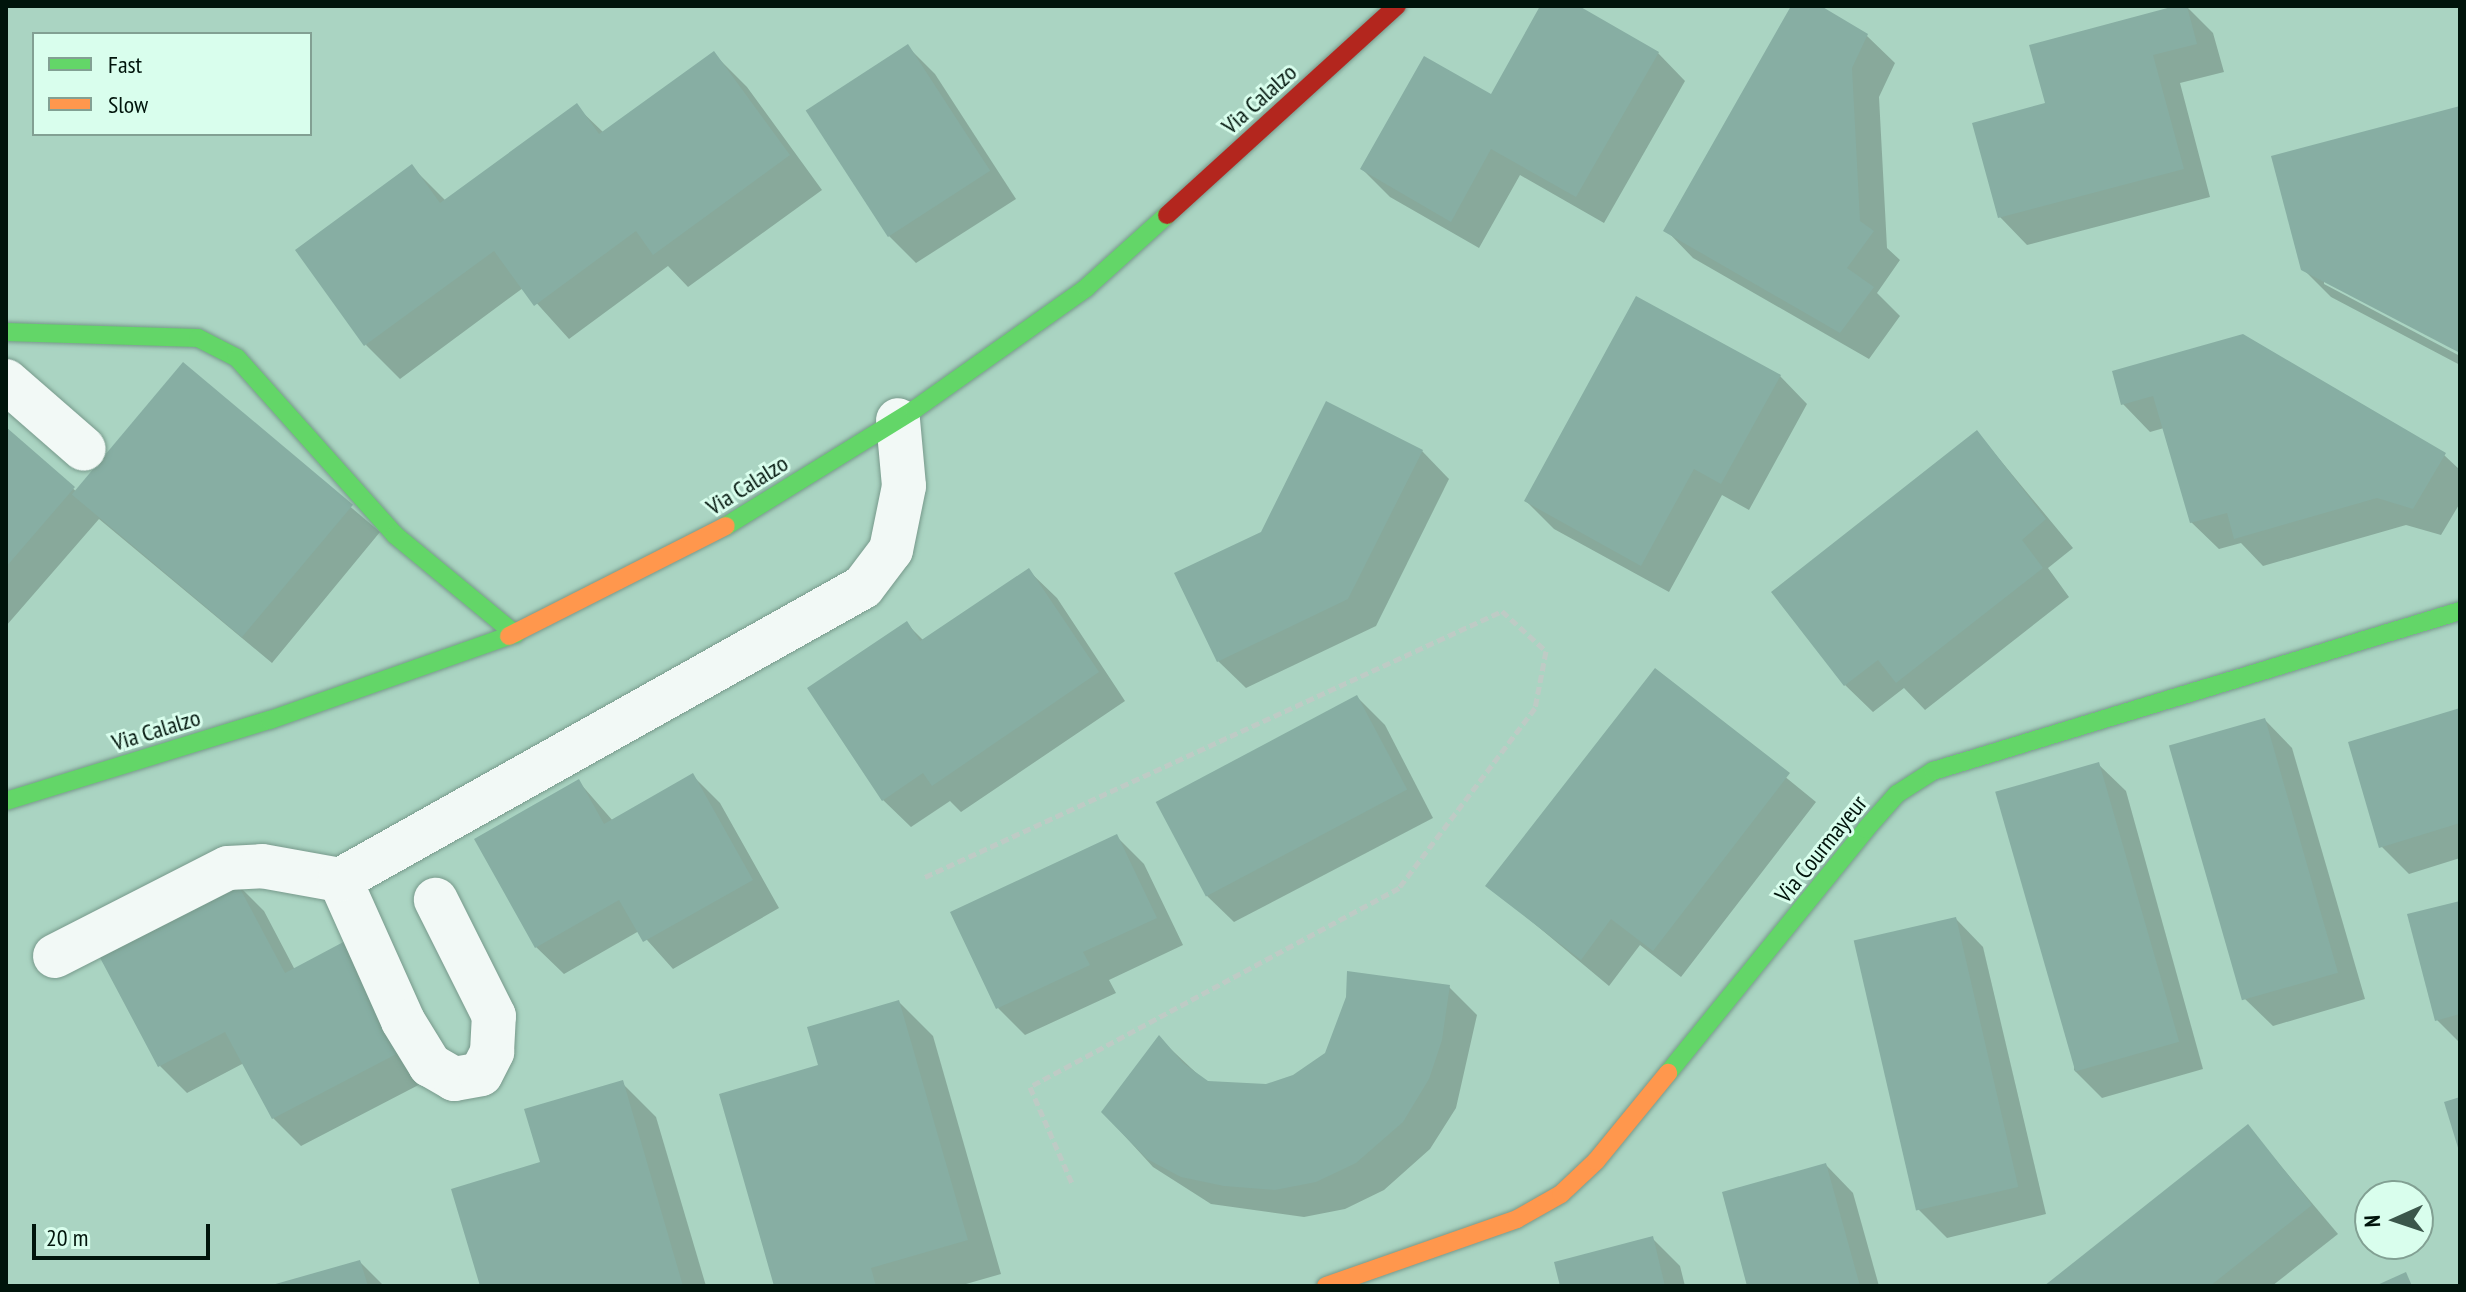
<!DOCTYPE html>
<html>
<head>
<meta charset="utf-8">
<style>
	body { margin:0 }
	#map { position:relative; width:2466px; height:1292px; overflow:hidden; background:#aad4c2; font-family:"PT Sans Narrow",sans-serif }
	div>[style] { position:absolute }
	.shadow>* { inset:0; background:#0003 }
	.building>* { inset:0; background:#87aea3; transform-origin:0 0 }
	.path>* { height:5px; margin-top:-2.5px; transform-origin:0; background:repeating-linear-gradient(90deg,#becbc5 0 8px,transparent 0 12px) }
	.roads { filter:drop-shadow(0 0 2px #77998b) drop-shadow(0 0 2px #77998b) }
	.street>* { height:44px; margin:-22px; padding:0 22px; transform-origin:22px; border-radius:22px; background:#f2f9f6 }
	.fast>* { height:18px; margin:-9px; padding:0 9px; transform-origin:9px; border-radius:9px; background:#63d668 }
	.slow>* { height:18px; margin:-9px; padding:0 9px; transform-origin:9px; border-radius:9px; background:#ff974d }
	.jam>* { height:18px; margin:-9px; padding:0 9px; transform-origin:9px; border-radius:9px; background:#b3261e }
	span { translate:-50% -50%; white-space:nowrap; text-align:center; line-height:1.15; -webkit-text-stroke:6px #d9feed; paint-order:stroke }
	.street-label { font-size:24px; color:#00140b }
	.frame { position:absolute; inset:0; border:8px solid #00140b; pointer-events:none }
	.legend { position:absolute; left:32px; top:32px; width:280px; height:104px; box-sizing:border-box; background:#d9feed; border:2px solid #82a093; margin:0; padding:10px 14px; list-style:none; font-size:24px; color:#00140b }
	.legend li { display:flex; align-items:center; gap:16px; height:40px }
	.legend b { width:40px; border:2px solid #82a093 }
	.north { position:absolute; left:2354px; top:1180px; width:80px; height:80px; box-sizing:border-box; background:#d9feed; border:2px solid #82a093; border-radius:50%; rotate:267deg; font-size:22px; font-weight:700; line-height:32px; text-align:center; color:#00140b }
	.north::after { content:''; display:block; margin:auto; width:28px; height:36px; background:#3b574b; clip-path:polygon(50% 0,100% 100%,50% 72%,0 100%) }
	.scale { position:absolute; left:32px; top:1224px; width:178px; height:36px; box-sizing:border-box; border:4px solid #00140b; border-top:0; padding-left:10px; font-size:24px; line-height:28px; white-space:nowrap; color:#00140b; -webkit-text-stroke:6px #d9feed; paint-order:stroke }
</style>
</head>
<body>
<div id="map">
	<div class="shadow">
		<div style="clip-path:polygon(1542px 6px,1575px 6px,1658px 53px,1685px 81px,1604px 223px,1520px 175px,1479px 248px,1390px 197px,1362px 169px,1491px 96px)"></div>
		<div style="clip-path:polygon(1794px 6px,1817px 6px,1867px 36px,1895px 63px,1879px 97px,1887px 248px,1900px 260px,1877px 293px,1900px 316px,1869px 359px,1693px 258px,1666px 230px)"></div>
		<div style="clip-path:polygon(2186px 6px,2213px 33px,2224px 72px,2180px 83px,2210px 197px,2027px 245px,2000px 217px,2047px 105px)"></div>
		<div style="clip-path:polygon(907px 46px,935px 74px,1016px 199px,916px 263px,889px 236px)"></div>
		<div style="clip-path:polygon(713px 53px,747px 87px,822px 190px,688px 287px,668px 266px,569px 339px,523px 288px,400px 379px,366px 345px,412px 167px,446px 201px,576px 106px,604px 133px)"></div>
		<div style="clip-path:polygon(2460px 108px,2460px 351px,2324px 279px,2324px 284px,2460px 356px,2460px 365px,2331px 297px,2303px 269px,2274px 158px)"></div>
		<div style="clip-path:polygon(184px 365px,380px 532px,272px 663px,99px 519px,6px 626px,6px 430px,78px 493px)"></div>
		<div style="clip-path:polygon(2115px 373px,2444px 455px,2460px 470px,2460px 503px,2441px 535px,2406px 525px,2263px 566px,2241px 543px,2219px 549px,2191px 522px,2164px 428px,2150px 432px,2123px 404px)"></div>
		<div style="clip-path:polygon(1780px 376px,1807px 404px,1749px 510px,1722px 495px,1669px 592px,1554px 529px,1526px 501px)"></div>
		<div style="clip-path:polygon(1977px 432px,2073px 548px,2048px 568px,2069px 597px,1925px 710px,1904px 688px,1873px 712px,1845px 685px)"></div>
		<div style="clip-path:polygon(1422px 451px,1449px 479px,1376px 626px,1246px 688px,1218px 661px,1262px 534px)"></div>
		<div style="clip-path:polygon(1029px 571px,1057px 598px,1125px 701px,961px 812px,950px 801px,911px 827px,883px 800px,907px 624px,924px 641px)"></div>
		<div style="clip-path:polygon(1655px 671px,1816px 802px,1681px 977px,1640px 945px,1609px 986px,1488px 885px)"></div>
		<div style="clip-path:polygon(1357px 697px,1385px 725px,1433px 818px,1234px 922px,1206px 895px)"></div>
		<div style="clip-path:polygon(2460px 710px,2460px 858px,2409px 874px,2381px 846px)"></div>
		<div style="clip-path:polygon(2265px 720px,2292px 748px,2365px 999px,2273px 1026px,2245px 999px)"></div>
		<div style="clip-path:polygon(2098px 764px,2126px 791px,2203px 1069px,2102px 1098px,2074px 1070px)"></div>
		<div style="clip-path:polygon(693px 776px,720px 803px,779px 908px,673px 969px,639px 931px,564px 974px,536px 947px,579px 782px,613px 821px)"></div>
		<div style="clip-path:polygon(1116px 836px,1144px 864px,1183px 945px,1109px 980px,1116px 993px,1025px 1035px,998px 1008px)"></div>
		<div style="clip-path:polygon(236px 883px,264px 911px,295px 970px,432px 1078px,301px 1146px,273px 1118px,244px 1063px,187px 1093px,160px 1066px)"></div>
		<div style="clip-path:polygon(2460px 903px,2460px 1043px,2437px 1020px)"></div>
		<div style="clip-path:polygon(1956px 919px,1983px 947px,2046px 1214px,1947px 1238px,1919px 1210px)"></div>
		<div style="clip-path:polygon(1449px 987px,1477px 1015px,1456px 1108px,1430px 1149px,1384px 1190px,1345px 1209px,1304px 1217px,1211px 1204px,1153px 1167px,1103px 1112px,1159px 1038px,1207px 1083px,1266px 1086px,1294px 1077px)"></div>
		<div style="clip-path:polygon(899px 1002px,933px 1036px,1001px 1274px,959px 1286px,776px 1286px,821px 1066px)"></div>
		<div style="clip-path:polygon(622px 1083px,656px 1117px,706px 1286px,482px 1286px,542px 1164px)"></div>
		<div style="clip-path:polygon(2248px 1127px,2338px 1234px,2272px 1286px,2047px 1286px)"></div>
		<div style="clip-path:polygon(1826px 1165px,1853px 1193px,1879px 1286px,1750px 1286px)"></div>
		<div style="clip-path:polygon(1652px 1238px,1680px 1266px,1685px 1286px,1562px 1286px)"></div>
		<div style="clip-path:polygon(360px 1262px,384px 1286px,277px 1286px)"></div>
	</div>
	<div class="building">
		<div style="clip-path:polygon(1540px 6px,1579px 6px,1659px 52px,1576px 197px,1491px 149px,1451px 222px,1360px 169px,1424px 56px,1491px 94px)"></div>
		<div style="clip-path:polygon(1791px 6px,1821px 6px,1868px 34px,1852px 68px,1860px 221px,1874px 231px,1847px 268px,1874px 287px,1840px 333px,1663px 231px)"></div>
		<div style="clip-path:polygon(2175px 6px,2187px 6px,2197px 44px,2153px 55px,2184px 169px,1998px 218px,1972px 123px,2045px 103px,2029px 45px)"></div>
		<div style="left:908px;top:44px;width:151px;height:122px;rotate:57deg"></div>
		<div style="clip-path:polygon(714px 51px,790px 155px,653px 255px,636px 231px,534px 306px,494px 251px,364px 346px,295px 250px,412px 164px,440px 203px,577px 103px,599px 134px)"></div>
		<div style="clip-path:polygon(2460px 106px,2460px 353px,2301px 270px,2271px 156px)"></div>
		<div style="clip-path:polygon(1636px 296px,1781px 375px,1721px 484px,1694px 469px,1641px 566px,1524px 501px)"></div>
		<div style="clip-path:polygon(2243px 334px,2446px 453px,2413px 509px,2377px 498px,2234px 539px,2227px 513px,2190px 523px,2153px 396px,2121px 405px,2112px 371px)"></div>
		<div style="left:183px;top:362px;width:222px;height:173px;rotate:40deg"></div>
		<div style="clip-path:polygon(1326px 401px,1423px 450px,1348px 599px,1217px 662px,1174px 573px,1261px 532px)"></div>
		<div style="clip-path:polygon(6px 427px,75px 487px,6px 567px)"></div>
		<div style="clip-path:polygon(1977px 430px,2046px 519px,2022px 540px,2043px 568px,1896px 683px,1878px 660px,1844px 686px,1771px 592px)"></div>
		<div style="clip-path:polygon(1029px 568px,1099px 672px,932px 786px,923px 773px,882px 801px,807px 688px,907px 621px,920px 641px)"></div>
		<div style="clip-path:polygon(1655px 668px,1790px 773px,1653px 951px,1611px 919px,1581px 960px,1485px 886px)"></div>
		<div style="left:1357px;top:695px;width:107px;height:228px;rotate:62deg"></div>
		<div style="clip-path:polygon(2460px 708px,2460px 823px,2379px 848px,2348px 742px)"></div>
		<div style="left:2265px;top:718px;width:265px;height:100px;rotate:74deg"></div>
		<div style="left:2099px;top:762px;width:291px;height:108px;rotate:74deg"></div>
		<div style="clip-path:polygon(693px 773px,753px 880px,643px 942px,619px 900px,535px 948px,474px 839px,579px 779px,604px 824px)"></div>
		<div style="clip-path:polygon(1117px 834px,1157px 918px,1083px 952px,1090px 965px,996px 1009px,950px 912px)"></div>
		<div style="clip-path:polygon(236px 881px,285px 973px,349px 939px,406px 1049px,272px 1119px,225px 1032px,158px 1067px,98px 954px)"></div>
		<div style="clip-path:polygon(2460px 901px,2460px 1014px,2435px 1021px,2407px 914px)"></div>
		<div style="left:1956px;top:917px;width:277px;height:105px;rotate:77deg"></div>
		<div style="clip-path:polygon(1347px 971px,1450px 985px,1442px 1040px,1429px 1079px,1403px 1122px,1356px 1163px,1316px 1182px,1275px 1190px,1224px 1186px,1181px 1177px,1147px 1159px,1101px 1112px,1159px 1035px,1183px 1063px,1208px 1081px,1266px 1084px,1293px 1075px,1325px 1053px,1346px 997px)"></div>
		<div style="clip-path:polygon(899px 1000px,968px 1240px,871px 1268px,876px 1286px,774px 1286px,719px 1094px,818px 1065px,807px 1027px)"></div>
		<div style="clip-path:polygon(623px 1080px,683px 1286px,480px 1286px,451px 1189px,540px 1162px,524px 1109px)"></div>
		<div style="clip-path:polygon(2460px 1097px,2460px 1151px,2459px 1151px,2444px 1102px)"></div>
		<div style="clip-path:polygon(2248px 1124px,2312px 1205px,2210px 1286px,2044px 1286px)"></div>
		<div style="clip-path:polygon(1826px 1163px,1860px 1286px,1747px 1286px,1722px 1192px)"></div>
		<div style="clip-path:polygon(1653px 1236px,1665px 1286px,1560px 1286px,1554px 1262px)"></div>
		<div style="clip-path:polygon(360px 1260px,368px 1286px,272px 1286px,272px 1285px)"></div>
		<div style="clip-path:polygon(2406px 1272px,2412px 1286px,2375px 1286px)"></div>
	</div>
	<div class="path">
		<div style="left:925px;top:877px;width:635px;rotate:-24.75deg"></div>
		<div style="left:1502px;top:611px;width:59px;rotate:42.3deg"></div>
		<div style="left:1546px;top:651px;width:58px;rotate:100.9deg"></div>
		<div style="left:1535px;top:708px;width:226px;rotate:127.1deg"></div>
		<div style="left:1399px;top:888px;width:419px;rotate:151.7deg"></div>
		<div style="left:1030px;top:1087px;width:105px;rotate:66.4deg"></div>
	</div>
	<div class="roads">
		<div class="street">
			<div style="left:6px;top:381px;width:103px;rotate:41.1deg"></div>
			<div style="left:340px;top:880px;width:154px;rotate:65.9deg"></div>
			<div style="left:403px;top:1021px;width:52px;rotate:58.5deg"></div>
			<div style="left:430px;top:1065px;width:28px;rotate:30deg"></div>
			<div style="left:454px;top:1079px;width:27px;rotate:-10deg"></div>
			<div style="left:481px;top:1074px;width:25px;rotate:-63deg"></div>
			<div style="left:492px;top:1052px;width:36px;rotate:-87deg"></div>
			<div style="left:494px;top:1016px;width:130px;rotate:-116.6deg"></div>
			<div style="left:55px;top:956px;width:194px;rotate:-27deg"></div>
			<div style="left:228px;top:868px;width:34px;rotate:-3deg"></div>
			<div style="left:262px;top:866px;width:79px;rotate:10.2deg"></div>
			<div style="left:340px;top:880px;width:599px;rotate:-29.26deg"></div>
			<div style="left:863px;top:587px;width:46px;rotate:-52.9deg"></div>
			<div style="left:891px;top:550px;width:65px;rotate:-78.5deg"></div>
			<div style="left:904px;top:486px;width:66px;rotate:-95.2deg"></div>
		</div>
		<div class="fast">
			<div style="left:6px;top:332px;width:192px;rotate:1.8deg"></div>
			<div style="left:198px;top:338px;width:44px;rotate:27.1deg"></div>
			<div style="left:237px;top:358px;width:237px;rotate:48.2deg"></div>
			<div style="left:395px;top:535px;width:156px;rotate:39.5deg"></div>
			<div style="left:726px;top:526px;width:221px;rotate:-31.7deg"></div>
			<div style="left:914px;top:410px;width:211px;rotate:-35.3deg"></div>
			<div style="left:1086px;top:288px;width:109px;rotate:-42deg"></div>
			<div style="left:6px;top:801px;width:276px;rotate:-17.1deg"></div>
			<div style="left:270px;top:720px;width:253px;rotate:-19.4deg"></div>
			<div style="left:1668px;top:1073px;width:314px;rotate:-50.9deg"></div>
			<div style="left:1866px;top:829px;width:47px;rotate:-48.5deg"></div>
			<div style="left:1897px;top:794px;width:43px;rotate:-32.6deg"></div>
			<div style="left:1933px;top:771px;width:551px;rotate:-16.89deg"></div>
		</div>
		<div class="slow">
			<div style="left:509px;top:636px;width:243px;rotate:-26.9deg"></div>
			<div style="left:1326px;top:1286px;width:202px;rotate:-19.3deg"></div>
			<div style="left:1517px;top:1219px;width:51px;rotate:-29.6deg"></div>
			<div style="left:1561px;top:1194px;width:48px;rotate:-43.3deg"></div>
			<div style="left:1596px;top:1161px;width:114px;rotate:-50.7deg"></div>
		</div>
		<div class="jam">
			<div style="left:1167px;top:215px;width:311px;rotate:-42.3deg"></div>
		</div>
	</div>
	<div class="street-label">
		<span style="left:1259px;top:99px;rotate:-42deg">Via Calalzo</span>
		<span style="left:747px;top:485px;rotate:-32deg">Via Calalzo</span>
		<span style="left:156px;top:730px;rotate:-17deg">Via Calalzo</span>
		<span style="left:1821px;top:849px;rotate:-51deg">Via Courmayeur</span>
	</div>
	<div class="frame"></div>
	<ul class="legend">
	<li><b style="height:10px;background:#63d668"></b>Fast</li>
	<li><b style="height:10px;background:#ff974d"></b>Slow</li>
	</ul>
	<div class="north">N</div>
	<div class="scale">20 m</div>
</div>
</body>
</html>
